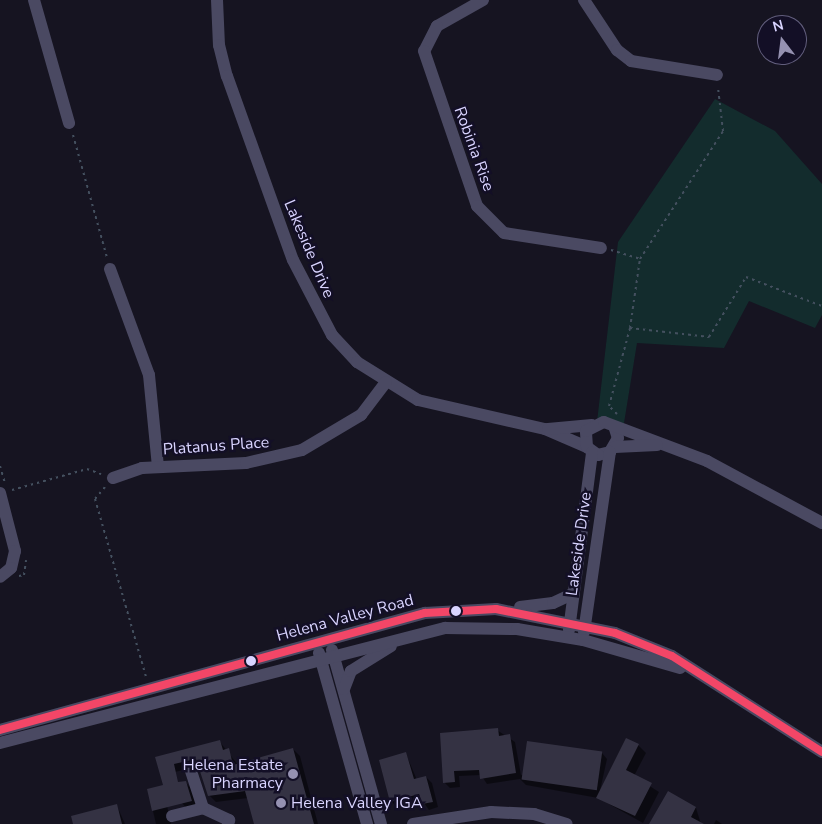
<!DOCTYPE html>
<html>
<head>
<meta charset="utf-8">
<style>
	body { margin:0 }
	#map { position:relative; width:822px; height:824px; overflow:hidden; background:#161421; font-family:"Nunito Sans",sans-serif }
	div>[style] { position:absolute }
	.green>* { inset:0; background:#132c2d }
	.shadow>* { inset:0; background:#0007 }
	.building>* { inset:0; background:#343243; transform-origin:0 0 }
	.path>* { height:2px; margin-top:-1px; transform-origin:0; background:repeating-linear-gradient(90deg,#44505f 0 2.5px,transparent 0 6.5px) }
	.minor>* { height:12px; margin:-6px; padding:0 6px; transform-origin:6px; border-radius:6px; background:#4a4962 }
	.bus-1>* { height:8px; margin:-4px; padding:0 4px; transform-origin:4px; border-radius:4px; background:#f34667 }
	.dots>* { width:14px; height:14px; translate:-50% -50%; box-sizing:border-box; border:2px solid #130f26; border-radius:50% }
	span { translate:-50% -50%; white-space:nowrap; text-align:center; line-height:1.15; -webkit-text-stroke:5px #130f26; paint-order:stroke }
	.street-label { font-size:16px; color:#d9d4ff }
	.poi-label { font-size:16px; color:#d9d4ff }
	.right { translate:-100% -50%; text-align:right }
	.left { translate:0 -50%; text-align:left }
	.north { position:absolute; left:757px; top:15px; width:50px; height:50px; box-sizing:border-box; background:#130f26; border:1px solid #625e7d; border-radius:50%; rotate:345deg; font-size:14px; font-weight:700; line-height:20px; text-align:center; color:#d9d4ff }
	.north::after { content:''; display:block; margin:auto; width:18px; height:22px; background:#9591b1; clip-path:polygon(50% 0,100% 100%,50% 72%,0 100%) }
</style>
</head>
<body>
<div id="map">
	<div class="green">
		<div style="clip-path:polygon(715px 99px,775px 131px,822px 184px,822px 315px,815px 328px,749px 301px,724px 348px,637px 343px,624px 423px,597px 422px,618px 242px)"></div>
	</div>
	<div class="shadow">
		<div style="clip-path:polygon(497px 730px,515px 742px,521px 775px,602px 753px,607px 759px,600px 791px,638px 745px,646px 753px,634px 776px,659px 792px,643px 823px,598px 798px,526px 785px,520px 779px,487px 784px,481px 775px,459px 776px,460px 787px,450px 788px,444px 782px,441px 734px)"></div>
		<div style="clip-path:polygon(220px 742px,238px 765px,293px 749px,300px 756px,318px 824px,256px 824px,248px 798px,216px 802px,209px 795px,201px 766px,166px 774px,159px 767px)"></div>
		<div style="clip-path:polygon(406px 754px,417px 780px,426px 777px,432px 783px,438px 807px,429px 810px,422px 800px,397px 807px,391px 801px)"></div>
		<div style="clip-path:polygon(185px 782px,191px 788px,197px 807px,187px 809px,182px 803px)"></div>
		<div style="clip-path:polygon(148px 790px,164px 792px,171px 824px,156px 824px)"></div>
		<div style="clip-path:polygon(668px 793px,696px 808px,701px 824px,651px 824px)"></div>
		<div style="clip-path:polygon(117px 806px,125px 824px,75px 824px)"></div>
		<div style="clip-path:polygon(716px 820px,722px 824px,714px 824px)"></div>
	</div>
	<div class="building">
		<div style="clip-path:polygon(498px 728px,499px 736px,510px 734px,516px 773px,480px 779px,479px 770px,454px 771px,455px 782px,443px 783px,440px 733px)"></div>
		<div style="clip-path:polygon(626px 738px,639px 744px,626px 770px,652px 783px,635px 816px,596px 798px)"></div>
		<div style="clip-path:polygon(220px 740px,223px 750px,229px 748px,233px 765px,293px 748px,314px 824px,254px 824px,245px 791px,208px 796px,196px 759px,174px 764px,178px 782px,186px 781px,192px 801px,152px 811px,147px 789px,163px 785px,155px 757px)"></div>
		<div style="left:527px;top:741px;width:76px;height:39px;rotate:8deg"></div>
		<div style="clip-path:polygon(406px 752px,414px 779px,426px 776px,433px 802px,422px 804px,419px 794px,390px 802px,379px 760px)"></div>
		<div style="clip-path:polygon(668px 791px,696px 807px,691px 817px,704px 824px,649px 824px)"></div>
		<div style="clip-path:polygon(117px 804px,122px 824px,73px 824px,71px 816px)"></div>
	</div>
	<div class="path">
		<div style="left:73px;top:135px;width:128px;rotate:74.5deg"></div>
		<div style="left:611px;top:250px;width:30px;rotate:17deg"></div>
		<div style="left:630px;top:328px;width:80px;rotate:6.5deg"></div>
		<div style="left:709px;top:337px;width:70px;rotate:-58.3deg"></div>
		<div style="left:746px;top:277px;width:81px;rotate:20.9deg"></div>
		<div style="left:617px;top:414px;width:11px;rotate:-135deg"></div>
		<div style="left:609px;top:406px;width:81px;rotate:-74.9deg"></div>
		<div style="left:630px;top:328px;width:70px;rotate:-81.8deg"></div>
		<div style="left:640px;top:259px;width:153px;rotate:-57deg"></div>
		<div style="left:723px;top:131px;width:43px;rotate:-96.6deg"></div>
		<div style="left:0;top:466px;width:18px;rotate:74deg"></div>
		<div style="left:105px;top:487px;width:16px;rotate:130deg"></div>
		<div style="left:95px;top:499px;width:185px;rotate:74deg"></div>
		<div style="left:12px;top:490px;width:78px;rotate:-15.6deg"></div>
		<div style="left:87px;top:469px;width:15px;rotate:20deg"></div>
		<div style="left:19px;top:576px;width:5px;rotate:-11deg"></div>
		<div style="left:24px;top:575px;width:15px;rotate:-82deg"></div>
	</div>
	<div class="minor">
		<div style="left:34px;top:0;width:128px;rotate:74.1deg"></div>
		<div style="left:217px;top:0;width:45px;rotate:87.5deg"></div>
		<div style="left:219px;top:45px;width:32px;rotate:76deg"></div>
		<div style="left:227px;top:76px;width:195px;rotate:70.3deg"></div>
		<div style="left:293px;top:260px;width:85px;rotate:62.5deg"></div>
		<div style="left:332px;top:335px;width:37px;rotate:47deg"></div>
		<div style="left:357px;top:362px;width:72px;rotate:31.9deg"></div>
		<div style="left:418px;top:400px;width:130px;rotate:12.9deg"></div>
		<div style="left:545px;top:429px;width:46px;rotate:23.2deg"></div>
		<div style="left:483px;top:0;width:53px;rotate:150.5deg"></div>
		<div style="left:437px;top:26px;width:28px;rotate:117deg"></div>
		<div style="left:424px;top:51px;width:164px;rotate:71.1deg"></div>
		<div style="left:477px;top:206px;width:38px;rotate:45deg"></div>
		<div style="left:504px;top:233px;width:98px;rotate:8.8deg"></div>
		<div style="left:584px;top:0;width:60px;rotate:56.6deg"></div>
		<div style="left:617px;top:50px;width:18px;rotate:38deg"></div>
		<div style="left:631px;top:61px;width:87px;rotate:9.2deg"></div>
		<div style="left:110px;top:269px;width:113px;rotate:69.8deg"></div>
		<div style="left:149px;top:375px;width:91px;rotate:84.4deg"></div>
		<div style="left:548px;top:429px;width:44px;rotate:-5.2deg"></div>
		<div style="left:615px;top:429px;width:9px;rotate:72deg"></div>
		<div style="left:618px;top:438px;width:16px;rotate:120deg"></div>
		<div style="left:610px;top:452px;width:12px;rotate:166deg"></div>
		<div style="left:598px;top:455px;width:14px;rotate:-144deg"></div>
		<div style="left:587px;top:447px;width:16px;rotate:-94deg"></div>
		<div style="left:586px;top:431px;width:20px;rotate:-27deg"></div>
		<div style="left:604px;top:422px;width:110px;rotate:20.7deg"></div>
		<div style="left:707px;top:461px;width:131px;rotate:28.3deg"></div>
		<div style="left:615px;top:447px;width:42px;rotate:-2.7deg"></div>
		<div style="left:113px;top:478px;width:31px;rotate:-19deg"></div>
		<div style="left:142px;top:468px;width:104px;rotate:-2.8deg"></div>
		<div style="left:246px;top:463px;width:57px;rotate:-13.1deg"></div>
		<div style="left:302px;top:450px;width:69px;rotate:-30.7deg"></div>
		<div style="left:361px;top:415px;width:41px;rotate:-52.9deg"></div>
		<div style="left:0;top:493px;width:60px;rotate:75.5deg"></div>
		<div style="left:15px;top:551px;width:17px;rotate:103deg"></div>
		<div style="left:11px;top:568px;width:14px;rotate:141deg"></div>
		<div style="left:520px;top:607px;width:33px;rotate:-7deg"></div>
		<div style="left:553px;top:603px;width:23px;rotate:-25deg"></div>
		<div style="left:569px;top:630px;width:179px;rotate:-82.6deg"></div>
		<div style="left:584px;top:632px;width:182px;rotate:-81.8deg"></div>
		<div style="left:332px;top:650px;width:181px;rotate:74.3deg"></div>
		<div style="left:319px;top:653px;width:178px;rotate:74.3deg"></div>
		<div style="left:344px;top:689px;width:19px;rotate:-69deg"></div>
		<div style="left:351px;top:671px;width:47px;rotate:-32deg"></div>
		<div style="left:0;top:730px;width:441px;rotate:-15.4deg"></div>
		<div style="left:425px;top:613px;width:71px;rotate:-3.2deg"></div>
		<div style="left:496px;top:609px;width:121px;rotate:11.4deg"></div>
		<div style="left:615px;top:633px;width:61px;rotate:22deg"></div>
		<div style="left:672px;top:656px;width:178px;rotate:32.6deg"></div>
		<div style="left:0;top:743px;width:460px;rotate:-14.5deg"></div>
		<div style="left:445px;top:628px;width:72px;rotate:0.8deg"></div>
		<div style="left:517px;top:629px;width:67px;rotate:9.5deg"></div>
		<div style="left:583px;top:640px;width:101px;rotate:16.1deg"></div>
		<div style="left:203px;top:808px;width:29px;rotate:25deg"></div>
		<div style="left:229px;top:820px;width:4px;rotate:104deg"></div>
		<div style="left:172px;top:816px;width:32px;rotate:-14deg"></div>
		<div style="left:203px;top:808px;width:39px;rotate:-108deg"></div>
		<div style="left:413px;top:824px;width:79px;rotate:-8.7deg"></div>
		<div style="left:491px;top:812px;width:43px;rotate:2.7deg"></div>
		<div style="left:534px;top:814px;width:34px;rotate:17deg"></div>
	</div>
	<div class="bus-1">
		<div style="left:0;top:730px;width:441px;rotate:-15.4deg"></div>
		<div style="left:425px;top:613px;width:71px;rotate:-3.2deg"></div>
		<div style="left:496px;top:609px;width:121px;rotate:11.4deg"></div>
		<div style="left:615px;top:633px;width:61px;rotate:22deg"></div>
		<div style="left:672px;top:656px;width:178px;rotate:32.6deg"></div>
	</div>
	<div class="dots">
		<div style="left:456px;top:611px;background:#d9d4ff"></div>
		<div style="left:251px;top:661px;background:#d9d4ff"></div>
		<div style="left:293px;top:774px;background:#9591b1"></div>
		<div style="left:281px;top:803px;background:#9591b1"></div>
	</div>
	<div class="street-label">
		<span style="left:474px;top:149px;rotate:70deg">Robinia Rise</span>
		<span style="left:309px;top:249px;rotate:67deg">Lakeside Drive</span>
		<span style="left:216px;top:446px;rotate:-4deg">Platanus Place</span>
		<span style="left:579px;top:544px;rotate:-82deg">Lakeside Drive</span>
		<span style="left:345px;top:618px;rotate:-15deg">Helena Valley Road</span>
	</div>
	<div class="poi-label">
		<span class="right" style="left:283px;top:774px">Helena Estate<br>Pharmacy</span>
		<span class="left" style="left:291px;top:803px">Helena Valley IGA</span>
	</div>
	<div class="north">N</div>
</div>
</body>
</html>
